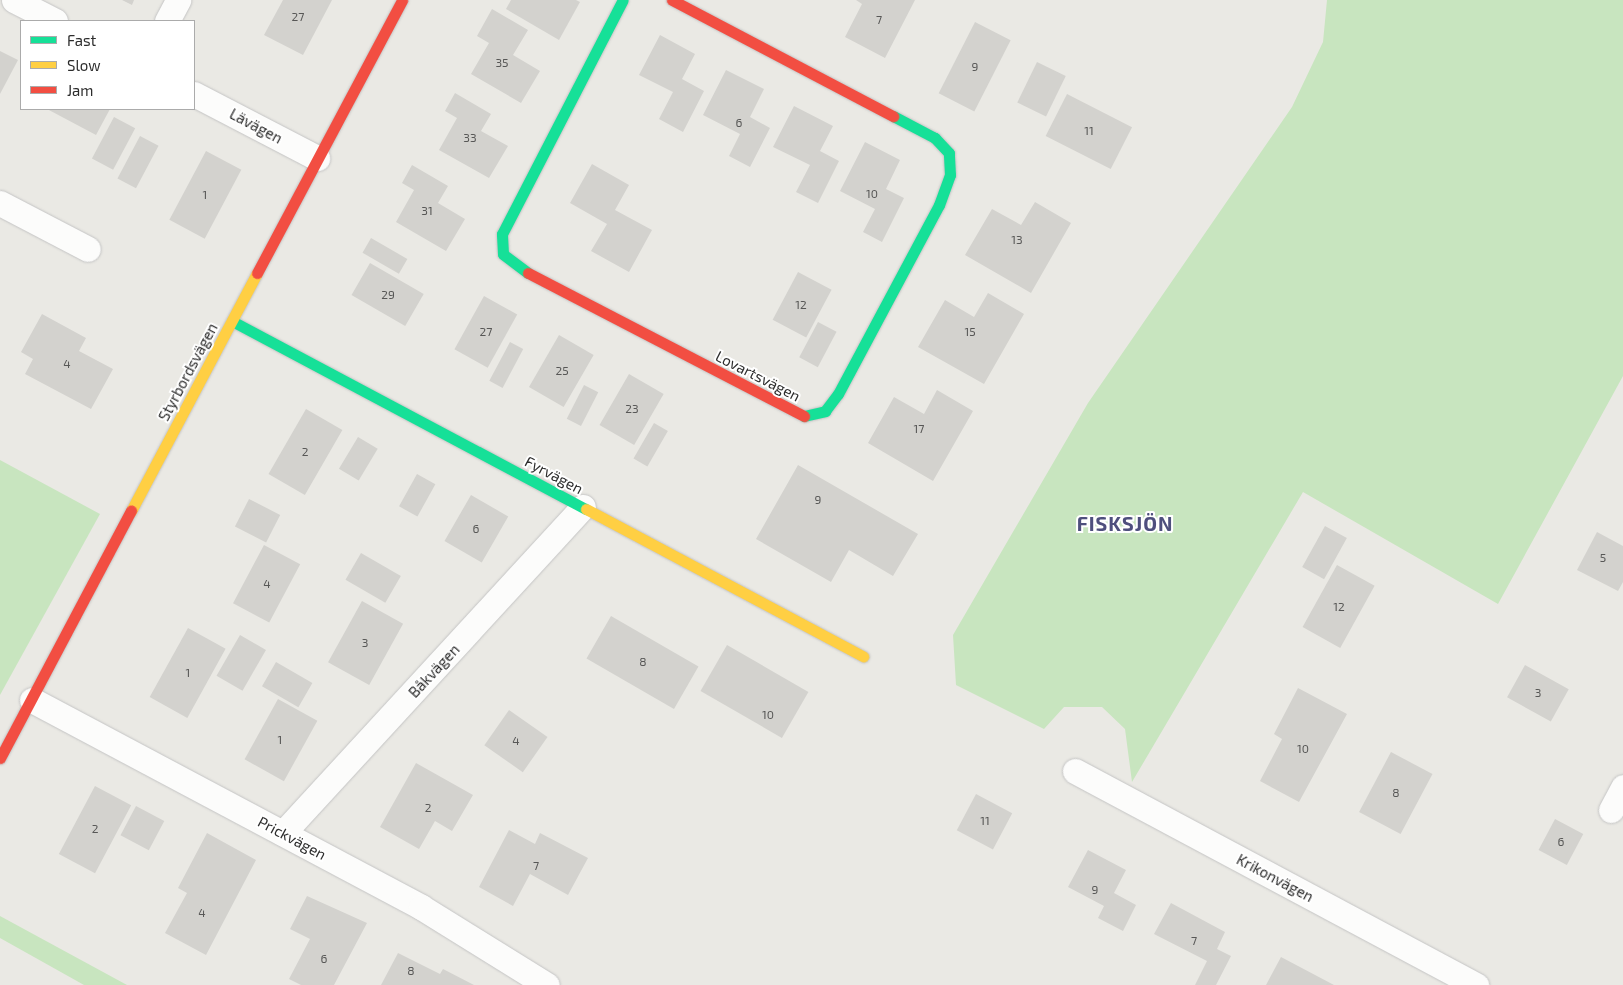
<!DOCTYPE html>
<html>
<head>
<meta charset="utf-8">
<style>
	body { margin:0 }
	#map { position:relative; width:1623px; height:985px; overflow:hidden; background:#eae9e4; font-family:"Exo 2",sans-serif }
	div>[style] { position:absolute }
	.green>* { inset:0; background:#c8e5bf }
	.building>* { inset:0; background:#d3d2ce; transform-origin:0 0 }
	.roads { filter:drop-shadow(0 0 1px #c4c4c4) drop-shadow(0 0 1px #c4c4c4) }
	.street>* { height:25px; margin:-12.5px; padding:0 12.5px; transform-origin:12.5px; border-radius:12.5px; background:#fcfcfb }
	.fast>* { height:11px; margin:-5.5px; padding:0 5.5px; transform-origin:5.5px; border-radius:5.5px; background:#16e098 }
	.slow>* { height:11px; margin:-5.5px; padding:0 5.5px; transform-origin:5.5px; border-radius:5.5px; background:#ffcf43 }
	.jam>* { height:11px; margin:-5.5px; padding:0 5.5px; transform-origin:5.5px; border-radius:5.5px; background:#f24e42 }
	span { translate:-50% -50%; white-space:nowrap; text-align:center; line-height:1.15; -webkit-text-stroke:4px #fff; paint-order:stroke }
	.number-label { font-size:12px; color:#575756 }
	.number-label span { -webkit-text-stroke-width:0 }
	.street-label { font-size:15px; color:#2d2d2d }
	.district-label { font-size:20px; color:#4e4f7d; font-weight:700; letter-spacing:1px }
	.legend { position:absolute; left:20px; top:20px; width:175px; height:90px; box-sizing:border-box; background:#fff; border:1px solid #ababab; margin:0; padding:6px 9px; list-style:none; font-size:15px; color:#2d2d2d }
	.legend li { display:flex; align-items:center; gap:10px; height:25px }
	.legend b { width:25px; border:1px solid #ababab }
</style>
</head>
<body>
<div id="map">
	<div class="green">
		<div style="clip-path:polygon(1327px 0,1623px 0,1623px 376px,1498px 604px,1303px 492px,1132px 782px,1125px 729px,1102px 707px,1064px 707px,1044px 729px,956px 685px,953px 635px,1088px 403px,1292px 107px,1323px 42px)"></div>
		<div style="clip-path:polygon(0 460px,100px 514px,0 695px)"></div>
		<div style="clip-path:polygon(0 916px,127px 985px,84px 985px,0 938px)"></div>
	</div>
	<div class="building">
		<div style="clip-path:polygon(122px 0,134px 0,132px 5px)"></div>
		<div style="clip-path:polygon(283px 0,332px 0,303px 55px,264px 35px)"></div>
		<div style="clip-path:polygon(511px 0,576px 0,580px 2px,559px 40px,506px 9px)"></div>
		<div style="clip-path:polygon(856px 0,915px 0,885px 58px,845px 37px,862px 4px)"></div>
		<div style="clip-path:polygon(492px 9px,528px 30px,513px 55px,540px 71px,521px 103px,471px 74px,489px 43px,477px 36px)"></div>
		<div style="left:975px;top:22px;width:40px;height:80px;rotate:27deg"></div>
		<div style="clip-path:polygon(660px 35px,695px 54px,682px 79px,704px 91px,683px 132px,659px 119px,673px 92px,639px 75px)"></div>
		<div style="clip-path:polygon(0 51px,18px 60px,0 94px)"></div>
		<div style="left:1037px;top:62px;width:32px;height:45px;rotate:26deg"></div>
		<div style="clip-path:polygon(726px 70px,764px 89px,750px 117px,770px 128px,750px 167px,729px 156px,740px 134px,703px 115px)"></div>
		<div style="clip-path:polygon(455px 93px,491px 114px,481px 131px,508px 146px,489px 178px,439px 150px,457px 118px,445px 111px)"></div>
		<div style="left:1067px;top:94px;width:73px;height:47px;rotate:27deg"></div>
		<div style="clip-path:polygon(794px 106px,833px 126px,820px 151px,839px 161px,818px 203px,796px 192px,810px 165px,773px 147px)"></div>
		<div style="clip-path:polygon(47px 109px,110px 109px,96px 135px)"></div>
		<div style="left:114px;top:117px;width:24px;height:47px;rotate:28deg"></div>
		<div style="left:140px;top:136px;width:21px;height:48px;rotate:28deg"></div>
		<div style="clip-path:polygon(865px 142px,900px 160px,886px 189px,904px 198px,882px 242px,863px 232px,875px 209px,840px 191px)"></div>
		<div style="left:206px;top:151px;width:40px;height:78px;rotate:28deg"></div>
		<div style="clip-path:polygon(592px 164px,629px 185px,615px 210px,652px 230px,629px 272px,591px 251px,607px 224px,570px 203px)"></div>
		<div style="clip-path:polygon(412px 165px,448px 186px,438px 203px,465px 219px,446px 251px,396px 222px,414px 190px,402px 183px)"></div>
		<div style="clip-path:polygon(1035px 202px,1071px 223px,1031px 293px,965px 255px,992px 209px,1021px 225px)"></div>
		<div style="left:371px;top:238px;width:42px;height:17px;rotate:30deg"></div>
		<div style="left:370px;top:263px;width:62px;height:37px;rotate:30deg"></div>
		<div style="left:798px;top:272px;width:38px;height:54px;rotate:28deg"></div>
		<div style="clip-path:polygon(988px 293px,1024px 314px,984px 384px,918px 347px,945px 300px,974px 317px)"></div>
		<div style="left:484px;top:296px;width:38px;height:61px;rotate:29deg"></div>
		<div style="clip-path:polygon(42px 314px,86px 338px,79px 351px,113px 369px,91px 409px,25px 374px,33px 359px,21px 352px)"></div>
		<div style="left:818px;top:322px;width:21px;height:40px;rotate:28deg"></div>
		<div style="left:559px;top:335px;width:40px;height:60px;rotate:30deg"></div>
		<div style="left:510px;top:342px;width:15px;height:44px;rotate:28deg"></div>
		<div style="left:629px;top:374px;width:40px;height:59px;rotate:30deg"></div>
		<div style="left:584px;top:385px;width:16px;height:38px;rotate:27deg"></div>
		<div style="clip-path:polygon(937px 390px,973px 411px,933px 481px,868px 443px,894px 397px,924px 414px)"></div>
		<div style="left:306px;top:409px;width:42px;height:75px;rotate:30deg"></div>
		<div style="left:654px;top:423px;width:16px;height:41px;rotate:30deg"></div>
		<div style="left:358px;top:437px;width:23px;height:37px;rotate:31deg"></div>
		<div style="clip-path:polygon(798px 465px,918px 534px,893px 576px,849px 550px,831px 582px,756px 539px)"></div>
		<div style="left:417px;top:474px;width:21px;height:37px;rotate:29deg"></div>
		<div style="left:471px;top:495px;width:43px;height:53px;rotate:30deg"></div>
		<div style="left:249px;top:499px;width:35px;height:31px;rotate:27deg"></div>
		<div style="left:1325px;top:526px;width:25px;height:47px;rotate:29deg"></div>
		<div style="clip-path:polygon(1597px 532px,1623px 546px,1623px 582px,1618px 591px,1577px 570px)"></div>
		<div style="left:264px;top:545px;width:41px;height:66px;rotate:28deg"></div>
		<div style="left:361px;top:553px;width:46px;height:31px;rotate:30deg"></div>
		<div style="left:1337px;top:565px;width:43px;height:71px;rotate:29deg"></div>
		<div style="left:362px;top:601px;width:47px;height:70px;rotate:29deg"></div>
		<div style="left:611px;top:616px;width:101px;height:49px;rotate:30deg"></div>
		<div style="left:188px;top:628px;width:43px;height:79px;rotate:29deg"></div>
		<div style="left:240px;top:635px;width:30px;height:47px;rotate:30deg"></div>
		<div style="left:727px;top:645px;width:94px;height:53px;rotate:30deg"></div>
		<div style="left:276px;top:662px;width:42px;height:28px;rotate:30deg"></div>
		<div style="left:1525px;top:665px;width:50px;height:37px;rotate:29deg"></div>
		<div style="clip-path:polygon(1298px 688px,1347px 714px,1299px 802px,1260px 781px,1282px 739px,1274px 734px)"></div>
		<div style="left:278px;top:699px;width:45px;height:69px;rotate:29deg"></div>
		<div style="left:509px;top:710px;width:47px;height:43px;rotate:35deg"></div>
		<div style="left:1391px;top:752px;width:47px;height:68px;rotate:28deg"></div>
		<div style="clip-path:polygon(416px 763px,473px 795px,452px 831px,435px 821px,419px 849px,380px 827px)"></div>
		<div style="left:95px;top:786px;width:41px;height:77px;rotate:28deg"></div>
		<div style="left:976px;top:794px;width:41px;height:41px;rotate:28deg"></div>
		<div style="left:136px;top:806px;width:32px;height:33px;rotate:28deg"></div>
		<div style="left:1555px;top:819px;width:32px;height:35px;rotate:28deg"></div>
		<div style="clip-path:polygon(509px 830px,535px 844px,540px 833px,588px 858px,568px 895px,530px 874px,513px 906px,479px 887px)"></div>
		<div style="clip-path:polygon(207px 833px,256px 860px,206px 955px,165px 933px,187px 893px,178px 888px)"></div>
		<div style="clip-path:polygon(1088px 850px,1126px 870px,1114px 893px,1136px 905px,1123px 931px,1098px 918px,1104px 906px,1068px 887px)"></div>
		<div style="clip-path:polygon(307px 896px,367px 923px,334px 985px,301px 985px,289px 979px,310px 939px,290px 929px)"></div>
		<div style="clip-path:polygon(1171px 903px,1225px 932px,1217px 949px,1231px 956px,1216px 985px,1195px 985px,1207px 961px,1154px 934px)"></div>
		<div style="clip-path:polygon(398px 953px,440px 974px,443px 969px,474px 985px,381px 985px)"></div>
		<div style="clip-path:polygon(1281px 957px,1334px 985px,1266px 985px)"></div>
	</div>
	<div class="roads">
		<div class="street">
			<div style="left:14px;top:0;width:46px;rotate:27.1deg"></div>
			<div style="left:167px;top:21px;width:24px;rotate:-62deg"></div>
			<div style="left:194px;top:94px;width:139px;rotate:27.5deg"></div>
			<div style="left:0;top:203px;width:99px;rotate:27.6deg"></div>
			<div style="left:32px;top:700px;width:441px;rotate:28deg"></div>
			<div style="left:421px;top:907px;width:148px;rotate:31.8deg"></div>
			<div style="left:1075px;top:771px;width:455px;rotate:28.1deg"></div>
			<div style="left:1611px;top:810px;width:26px;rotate:-62deg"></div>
			<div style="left:283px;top:833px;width:443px;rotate:-47.4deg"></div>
		</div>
		<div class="fast">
			<div style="left:528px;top:273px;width:31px;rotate:-143deg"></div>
			<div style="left:503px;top:254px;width:20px;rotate:-93deg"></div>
			<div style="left:502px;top:234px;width:263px;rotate:-62.7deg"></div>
			<div style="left:232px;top:321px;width:401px;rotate:28deg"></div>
			<div style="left:804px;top:416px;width:22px;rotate:-13deg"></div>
			<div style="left:825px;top:411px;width:21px;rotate:-53deg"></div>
			<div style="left:838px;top:394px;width:214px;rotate:-61.9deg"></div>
			<div style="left:939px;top:205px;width:32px;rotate:-70deg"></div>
			<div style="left:950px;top:175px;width:22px;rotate:-93deg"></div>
			<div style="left:949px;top:153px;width:21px;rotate:-133deg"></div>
			<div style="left:935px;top:138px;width:47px;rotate:-152.4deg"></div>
		</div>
		<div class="slow">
			<div style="left:586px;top:509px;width:314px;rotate:28deg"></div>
			<div style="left:131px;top:511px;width:269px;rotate:-62.1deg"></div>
		</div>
		<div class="jam">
			<div style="left:672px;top:0;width:250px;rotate:27.7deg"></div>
			<div style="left:257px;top:273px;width:309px;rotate:-62deg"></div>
			<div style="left:528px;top:273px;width:311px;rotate:27.4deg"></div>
			<div style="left:0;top:758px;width:280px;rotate:-62.1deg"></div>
		</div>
	</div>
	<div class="number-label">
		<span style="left:298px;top:17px">27</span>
		<span style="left:879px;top:20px">7</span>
		<span style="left:502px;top:63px">35</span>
		<span style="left:975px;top:67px">9</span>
		<span style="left:739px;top:123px">6</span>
		<span style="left:1089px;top:131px">11</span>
		<span style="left:470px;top:138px">33</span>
		<span style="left:872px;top:194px">10</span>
		<span style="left:205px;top:195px">1</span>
		<span style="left:427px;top:211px">31</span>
		<span style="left:1017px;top:240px">13</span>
		<span style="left:388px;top:295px">29</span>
		<span style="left:801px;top:305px">12</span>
		<span style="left:486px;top:332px">27</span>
		<span style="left:970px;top:332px">15</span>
		<span style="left:67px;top:364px">4</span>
		<span style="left:562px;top:371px">25</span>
		<span style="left:632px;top:409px">23</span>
		<span style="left:919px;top:429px">17</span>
		<span style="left:305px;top:452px">2</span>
		<span style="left:818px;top:500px">9</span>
		<span style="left:476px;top:529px">6</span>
		<span style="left:1603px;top:558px">5</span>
		<span style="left:267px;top:584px">4</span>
		<span style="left:1339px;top:607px">12</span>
		<span style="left:365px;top:643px">3</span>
		<span style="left:643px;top:662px">8</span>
		<span style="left:188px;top:673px">1</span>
		<span style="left:1538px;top:693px">3</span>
		<span style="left:768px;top:715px">10</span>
		<span style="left:280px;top:740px">1</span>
		<span style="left:516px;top:741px">4</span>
		<span style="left:1303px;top:749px">10</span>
		<span style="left:1396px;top:793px">8</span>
		<span style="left:428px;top:808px">2</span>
		<span style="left:985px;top:821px">11</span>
		<span style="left:95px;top:829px">2</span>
		<span style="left:1561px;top:842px">6</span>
		<span style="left:536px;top:866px">7</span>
		<span style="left:1095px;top:890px">9</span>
		<span style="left:202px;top:913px">4</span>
		<span style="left:1194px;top:941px">7</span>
		<span style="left:324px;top:959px">6</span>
		<span style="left:411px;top:971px">8</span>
	</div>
	<div class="street-label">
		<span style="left:256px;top:126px;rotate:28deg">Lävägen</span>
		<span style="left:188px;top:372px;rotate:-62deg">Styrbordsvägen</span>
		<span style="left:758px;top:376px;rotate:27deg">Lovartsvägen</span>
		<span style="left:554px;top:475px;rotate:28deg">Fyrvägen</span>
		<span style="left:434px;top:671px;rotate:-47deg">Båkvägen</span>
		<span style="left:292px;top:838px;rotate:28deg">Prickvägen</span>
		<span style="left:1275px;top:878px;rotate:28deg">Krikonvägen</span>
	</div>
	<div class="district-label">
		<span style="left:1125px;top:523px">FISKSJÖN</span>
	</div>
	<ul class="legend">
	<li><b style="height:6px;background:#16e098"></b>Fast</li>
	<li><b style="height:6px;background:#ffcf43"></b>Slow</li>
	<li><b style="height:6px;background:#f24e42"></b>Jam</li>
	</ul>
</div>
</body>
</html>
